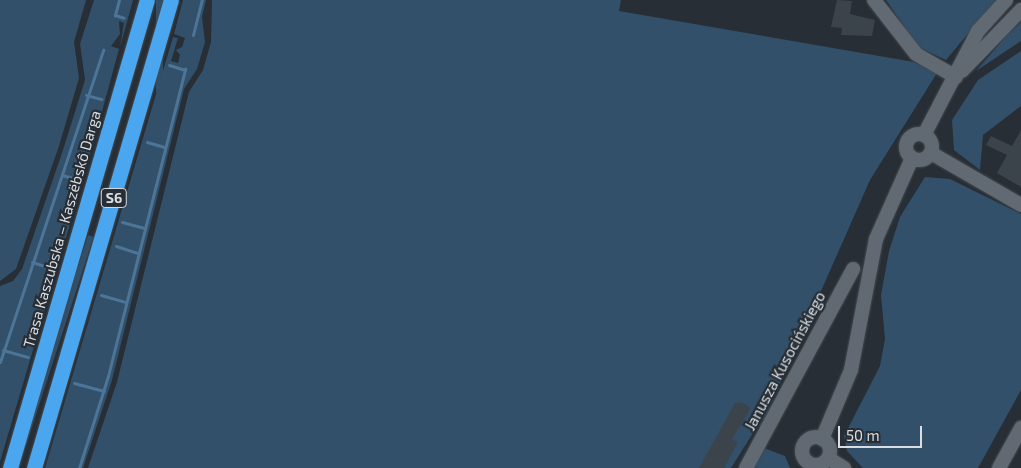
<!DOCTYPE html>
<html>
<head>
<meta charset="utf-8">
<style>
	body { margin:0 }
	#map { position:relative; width:1021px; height:468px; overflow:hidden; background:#272e35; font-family:"Exo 2",sans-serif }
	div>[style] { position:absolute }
	.green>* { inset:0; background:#32506a; transform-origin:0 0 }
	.stream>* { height:3px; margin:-1.5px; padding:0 1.5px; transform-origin:1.5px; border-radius:1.5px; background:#4c7598 }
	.building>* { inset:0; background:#3c444b }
	.roads { filter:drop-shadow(0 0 1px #444a50) drop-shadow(0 0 1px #444a50) }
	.minor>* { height:14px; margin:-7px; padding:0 7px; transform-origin:7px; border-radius:7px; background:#616a72 }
	.minor>.ring { margin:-7px; padding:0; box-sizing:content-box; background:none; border:14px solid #616a72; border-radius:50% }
	.highway>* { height:15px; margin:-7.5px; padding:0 7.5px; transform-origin:7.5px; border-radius:7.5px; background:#4aa6ef }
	span { translate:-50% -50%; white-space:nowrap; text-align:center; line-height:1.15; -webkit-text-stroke:4.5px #272e35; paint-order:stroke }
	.shield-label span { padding:1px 4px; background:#272e35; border:1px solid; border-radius:4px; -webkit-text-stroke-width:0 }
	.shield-label { font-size:14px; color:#d9dee3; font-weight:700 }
	.street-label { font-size:15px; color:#d9dee3 }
	.scale { position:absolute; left:838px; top:426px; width:84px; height:22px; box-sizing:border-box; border:2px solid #d9dee3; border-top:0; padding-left:6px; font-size:15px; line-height:18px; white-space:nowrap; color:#d9dee3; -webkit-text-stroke:4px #272e35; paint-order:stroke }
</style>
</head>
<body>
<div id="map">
	<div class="green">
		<div style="clip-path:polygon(0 0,86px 0,74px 42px,79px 78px,59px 146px,16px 269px,0 281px)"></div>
		<div style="clip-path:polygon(94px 0,133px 0,120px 47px,124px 23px,119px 21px,120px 34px,111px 46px,119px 49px,90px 156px,0 462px,0 286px,13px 281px,22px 269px,63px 150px,85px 80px,80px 44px)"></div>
		<div style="left:156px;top:0;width:7px;height:93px"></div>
		<div style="clip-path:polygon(183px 0,206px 0,202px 17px,205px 42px,197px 69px,184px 89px,112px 380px,83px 468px,45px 468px,173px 37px,178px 38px,171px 61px,178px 63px,180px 55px,176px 50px,182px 47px,185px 38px,174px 34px)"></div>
		<div style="clip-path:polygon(212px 0,621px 0,619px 11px,914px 62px,937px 73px,870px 180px,761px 427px,758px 425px,731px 468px,88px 468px,117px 382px,189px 92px,203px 70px,211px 42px)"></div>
		<div style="clip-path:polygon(886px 0,996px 0,946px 60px,918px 47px)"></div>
		<div style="clip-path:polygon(1021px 22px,1021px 41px,976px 71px,1008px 34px)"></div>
		<div style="clip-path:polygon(1021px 51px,1021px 106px,983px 135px,980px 170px,954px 150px,952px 120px,978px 80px)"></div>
		<div style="clip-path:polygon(925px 177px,950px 179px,1021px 214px,1021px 390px,978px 468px,863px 468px,847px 451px,844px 436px,880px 366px,885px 339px,881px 295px,889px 251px,900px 217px)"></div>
		<div style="left:88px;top:235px;width:6px;height:243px;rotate:18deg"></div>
		<div style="clip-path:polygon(764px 448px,785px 456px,790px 468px,753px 468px)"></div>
	</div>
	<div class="stream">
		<div style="left:119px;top:0;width:16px;rotate:105deg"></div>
		<div style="left:115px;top:15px;width:9px;rotate:18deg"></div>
		<div style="left:193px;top:35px;width:36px;rotate:-76deg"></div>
		<div style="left:169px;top:65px;width:17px;rotate:17deg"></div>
		<div style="left:86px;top:95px;width:16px;rotate:15deg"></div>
		<div style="left:147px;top:142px;width:19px;rotate:16deg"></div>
		<div style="left:62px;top:175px;width:19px;rotate:16deg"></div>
		<div style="left:122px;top:222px;width:23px;rotate:15deg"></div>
		<div style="left:116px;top:246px;width:23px;rotate:18deg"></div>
		<div style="left:32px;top:262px;width:23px;rotate:18deg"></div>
		<div style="left:101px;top:295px;width:26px;rotate:16deg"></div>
		<div style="left:3px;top:350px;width:26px;rotate:16deg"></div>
		<div style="left:0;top:362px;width:329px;rotate:-71.7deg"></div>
		<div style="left:74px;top:383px;width:31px;rotate:15deg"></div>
		<div style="left:79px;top:468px;width:96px;rotate:-72.5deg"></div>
		<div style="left:108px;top:376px;width:317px;rotate:-75.9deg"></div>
	</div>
	<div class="building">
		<div style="clip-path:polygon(837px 0,852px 1px,850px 14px,875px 20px,872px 36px,841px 35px,842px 28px,831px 27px)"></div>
		<div style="clip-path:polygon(1021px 130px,1021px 187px,997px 173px,1007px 155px,986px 145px,991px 136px,1012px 146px)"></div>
		<div style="clip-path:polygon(741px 402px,751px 408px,732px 439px,738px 442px,724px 468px,699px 468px,735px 403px)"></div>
	</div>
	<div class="roads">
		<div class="minor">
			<div style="left:874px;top:0;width:68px;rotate:52.1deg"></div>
			<div style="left:916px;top:54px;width:46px;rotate:29.9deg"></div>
			<div style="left:962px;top:71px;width:85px;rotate:-46deg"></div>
			<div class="ring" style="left:906px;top:134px;width:12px;height:12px"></div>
			<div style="left:924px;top:135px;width:117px;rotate:-62.6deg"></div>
			<div style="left:978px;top:31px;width:42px;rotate:-47.9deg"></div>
			<div style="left:931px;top:153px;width:104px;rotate:30deg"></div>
			<div class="ring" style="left:802px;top:437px;width:14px;height:14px"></div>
			<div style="left:822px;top:439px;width:75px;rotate:-67.2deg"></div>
			<div style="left:851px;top:370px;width:133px;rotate:-79.2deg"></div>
			<div style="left:876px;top:239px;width:89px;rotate:-66deg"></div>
			<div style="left:828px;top:458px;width:19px;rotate:32deg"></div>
			<div style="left:746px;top:468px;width:226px;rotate:-61.7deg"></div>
			<div style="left:999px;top:468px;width:46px;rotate:-61.2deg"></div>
		</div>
		<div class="highway">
			<div style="left:10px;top:468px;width:488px;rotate:-73.7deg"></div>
			<div style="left:34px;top:468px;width:488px;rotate:-73.7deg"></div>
		</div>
	</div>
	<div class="shield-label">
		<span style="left:114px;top:198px">S6</span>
	</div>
	<div class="street-label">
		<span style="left:62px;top:229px;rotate:-74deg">Trasa Kaszubska – Kaszëbskô Darga</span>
		<span style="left:785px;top:361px;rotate:-62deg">Janusza Kusocińskiego</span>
	</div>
	<div class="scale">50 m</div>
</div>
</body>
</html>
